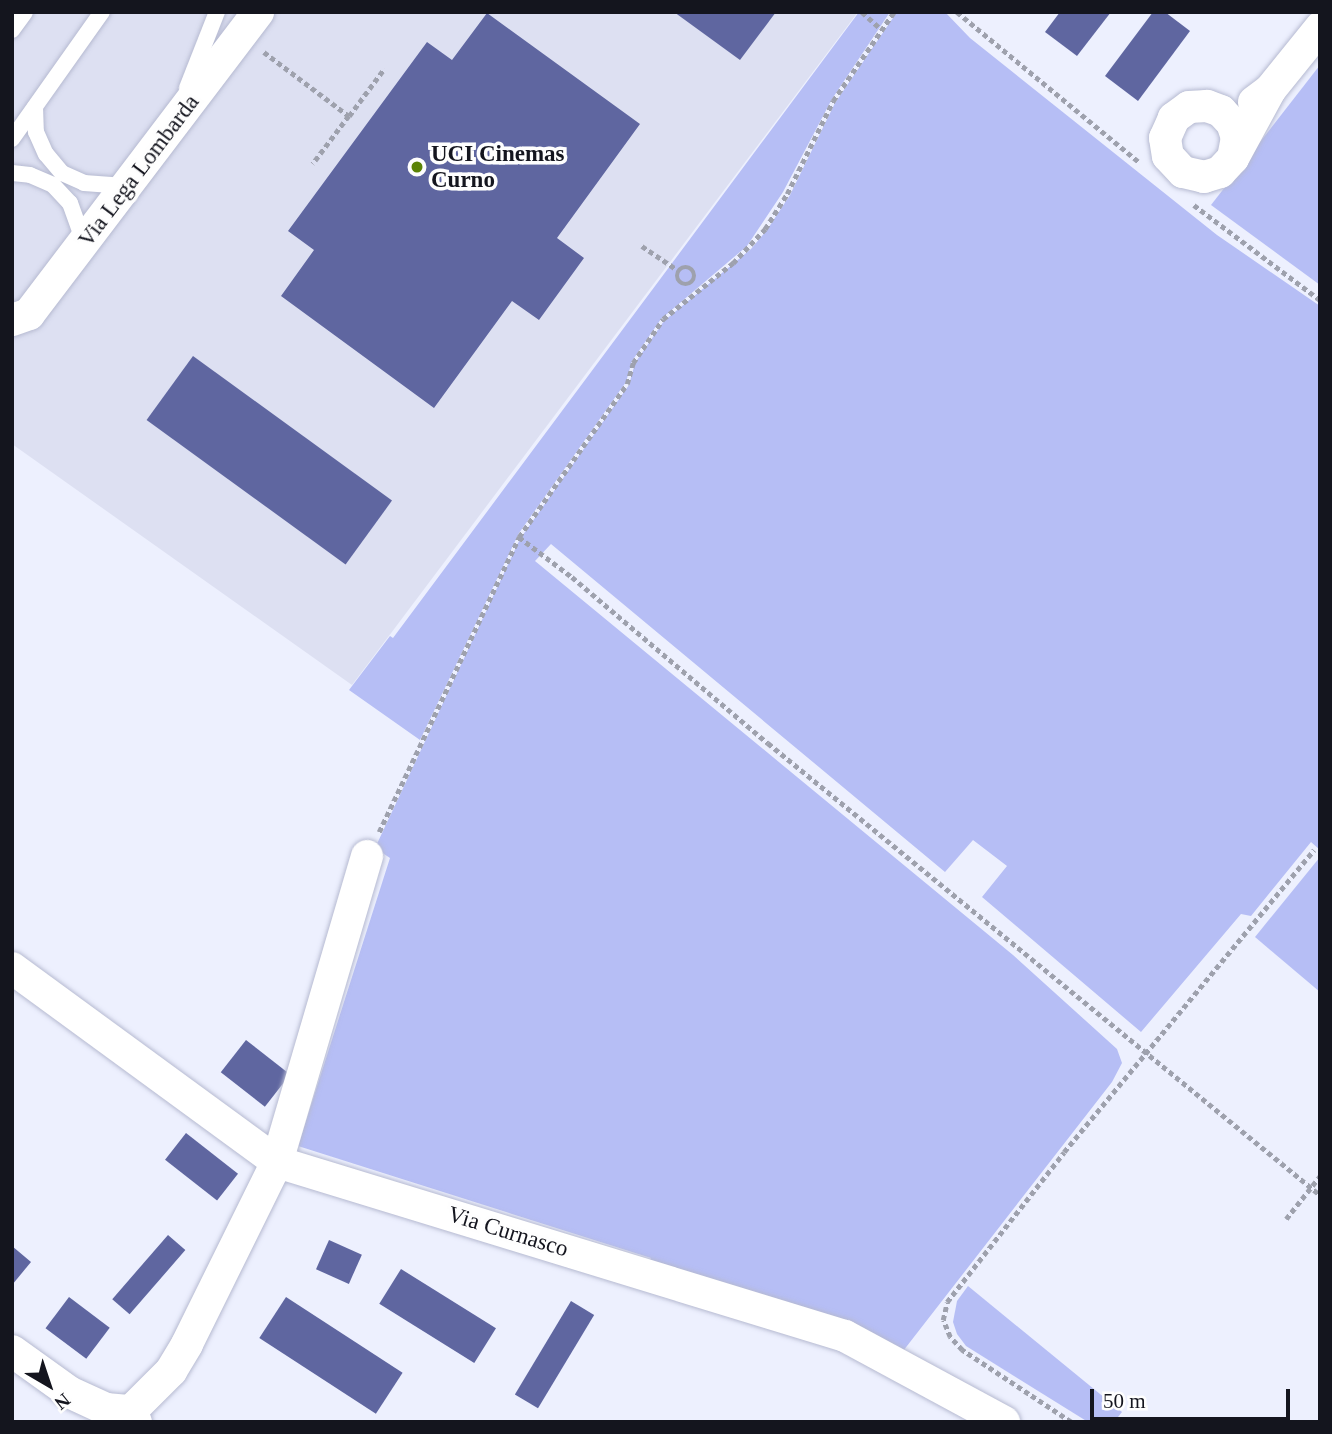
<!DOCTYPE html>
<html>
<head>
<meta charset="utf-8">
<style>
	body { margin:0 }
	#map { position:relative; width:1332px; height:1434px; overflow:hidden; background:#edf0fe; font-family:Georgia,serif }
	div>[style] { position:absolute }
	.built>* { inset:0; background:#dde0f2 }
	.green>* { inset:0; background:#b6bef5 }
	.building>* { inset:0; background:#5f66a0; transform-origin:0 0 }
	.path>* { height:4.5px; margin-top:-2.25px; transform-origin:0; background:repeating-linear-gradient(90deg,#9ea1ad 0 5px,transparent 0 8.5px) }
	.path>.ring { margin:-2.25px; padding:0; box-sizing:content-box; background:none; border:4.5px solid #9ea1ad; border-radius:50% }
	.roads { filter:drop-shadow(0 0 2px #b6bad1) drop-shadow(0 0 2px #b6bad1) }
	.lane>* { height:16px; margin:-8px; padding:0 8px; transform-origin:8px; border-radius:8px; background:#fff }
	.street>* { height:32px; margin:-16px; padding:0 16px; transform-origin:16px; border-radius:16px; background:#fff }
	.dots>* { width:19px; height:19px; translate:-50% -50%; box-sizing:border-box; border:4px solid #fefefe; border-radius:50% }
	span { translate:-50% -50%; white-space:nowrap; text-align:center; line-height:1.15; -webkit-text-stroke:7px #fefefe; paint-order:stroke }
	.poi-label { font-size:23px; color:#14151e; font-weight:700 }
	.left { translate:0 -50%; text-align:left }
	.street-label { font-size:23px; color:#14151e }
	.frame { position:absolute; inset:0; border:14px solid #14151e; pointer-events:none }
	.north { position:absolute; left:14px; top:1350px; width:70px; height:70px; -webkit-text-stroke:5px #fefefe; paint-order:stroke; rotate:141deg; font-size:19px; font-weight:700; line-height:28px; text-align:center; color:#14151e }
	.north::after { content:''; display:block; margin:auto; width:24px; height:32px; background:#14151e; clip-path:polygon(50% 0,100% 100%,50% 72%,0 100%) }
	.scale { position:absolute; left:1090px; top:1389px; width:200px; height:32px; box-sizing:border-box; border:4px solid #14151e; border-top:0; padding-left:9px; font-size:21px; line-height:24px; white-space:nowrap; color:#14151e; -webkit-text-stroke:5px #fefefe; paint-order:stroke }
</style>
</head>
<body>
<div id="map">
	<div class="built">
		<div style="clip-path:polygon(12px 12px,858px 12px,352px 685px,12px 444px)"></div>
	</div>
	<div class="green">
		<div style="clip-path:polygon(859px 12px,890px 12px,832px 99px,783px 192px,747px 246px,661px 319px,632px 361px,626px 382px,519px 533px,420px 740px,349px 690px,390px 636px,393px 638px)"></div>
		<div style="clip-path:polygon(897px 12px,945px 12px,970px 38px,1217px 235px,1320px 306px,1320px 850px,1311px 842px,1251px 916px,1241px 914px,1141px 1032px,982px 897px,1007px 866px,973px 840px,945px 872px,551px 544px,535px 561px,1013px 955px,1117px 1049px,1122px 1063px,1112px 1082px,900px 1355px,646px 1266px,651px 1258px,298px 1146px,390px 858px,375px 848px,520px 539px,629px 385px,635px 363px,664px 321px,751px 249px,767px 230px,790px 195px,835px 103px)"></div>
		<div style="clip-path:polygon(1320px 65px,1320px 285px,1211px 205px)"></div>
		<div style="clip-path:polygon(1320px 857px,1320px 992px,1255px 937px)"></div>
		<div style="clip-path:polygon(968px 1286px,1122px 1412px,1114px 1422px,1088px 1422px,966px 1346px,957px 1334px,953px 1322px,957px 1301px)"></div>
	</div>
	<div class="building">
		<div style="clip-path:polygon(674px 12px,776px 12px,740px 60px)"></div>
		<div style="clip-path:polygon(1060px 12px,1111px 12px,1077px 56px,1045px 32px)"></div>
		<div style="clip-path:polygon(1153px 12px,1165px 12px,1190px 31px,1138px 101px,1105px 76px)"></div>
		<div style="clip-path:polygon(487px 13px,640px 124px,557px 238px,584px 258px,539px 320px,512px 301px,434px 408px,281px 296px,314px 250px,288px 231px,427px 42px,452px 60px)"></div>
		<div style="left:193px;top:356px;width:246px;height:79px;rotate:36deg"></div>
		<div style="left:246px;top:1040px;width:56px;height:41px;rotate:38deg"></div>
		<div style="left:186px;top:1133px;width:66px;height:34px;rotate:38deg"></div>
		<div style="left:168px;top:1235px;width:23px;height:85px;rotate:41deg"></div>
		<div style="left:329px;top:1240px;width:36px;height:32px;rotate:24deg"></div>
		<div style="clip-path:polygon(12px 1246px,31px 1262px,12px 1285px)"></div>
		<div style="left:401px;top:1269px;width:112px;height:41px;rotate:32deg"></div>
		<div style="left:69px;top:1297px;width:51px;height:39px;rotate:37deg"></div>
		<div style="left:286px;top:1297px;width:139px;height:49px;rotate:33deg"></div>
		<div style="left:571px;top:1301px;width:27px;height:109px;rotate:31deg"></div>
	</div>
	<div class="path">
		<div style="left:862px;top:12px;width:25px;rotate:42deg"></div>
		<div style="left:957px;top:12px;width:237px;rotate:39.5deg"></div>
		<div style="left:264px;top:52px;width:106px;rotate:37deg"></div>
		<div style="left:349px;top:116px;width:60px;rotate:126.9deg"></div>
		<div style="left:349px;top:116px;width:59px;rotate:-53.3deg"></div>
		<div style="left:1194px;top:205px;width:158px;rotate:37deg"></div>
		<div style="left:642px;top:246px;width:45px;rotate:34deg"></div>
		<div class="ring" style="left:677px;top:267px;width:13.5px;height:13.5px"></div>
		<div style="left:519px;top:537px;width:66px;rotate:37deg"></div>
		<div style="left:572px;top:577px;width:257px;rotate:40.3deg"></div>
		<div style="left:768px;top:743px;width:713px;rotate:39.31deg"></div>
		<div style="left:379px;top:832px;width:327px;rotate:-64.6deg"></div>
		<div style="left:519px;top:537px;width:187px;rotate:-54.8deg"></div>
		<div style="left:627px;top:384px;width:22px;rotate:-74deg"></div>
		<div style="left:633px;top:363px;width:53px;rotate:-55.7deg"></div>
		<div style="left:663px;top:319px;width:90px;rotate:-38.7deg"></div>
		<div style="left:733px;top:263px;width:47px;rotate:-46.7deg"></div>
		<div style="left:765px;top:229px;width:41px;rotate:-57.8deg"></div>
		<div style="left:787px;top:194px;width:104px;rotate:-63.7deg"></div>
		<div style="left:833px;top:101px;width:108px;rotate:-55.6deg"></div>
		<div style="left:1286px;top:1219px;width:55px;rotate:-51.7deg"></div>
		<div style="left:1071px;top:1422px;width:131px;rotate:-146.6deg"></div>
		<div style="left:962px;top:1350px;width:18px;rotate:-133deg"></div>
		<div style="left:950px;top:1337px;width:18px;rotate:-112deg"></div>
		<div style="left:943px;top:1320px;width:18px;rotate:-77deg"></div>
		<div style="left:947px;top:1302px;width:190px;rotate:-52deg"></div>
		<div style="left:1064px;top:1152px;width:392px;rotate:-50.4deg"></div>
	</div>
	<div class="roads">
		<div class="lane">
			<div style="left:12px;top:30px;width:22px;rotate:-54deg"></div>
			<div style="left:187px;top:88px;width:82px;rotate:-68.5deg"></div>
			<div style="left:35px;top:107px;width:25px;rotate:88deg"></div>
			<div style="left:36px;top:132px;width:24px;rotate:66deg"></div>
			<div style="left:46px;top:154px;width:25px;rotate:50deg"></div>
			<div style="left:62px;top:173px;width:24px;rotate:24deg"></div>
			<div style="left:84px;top:183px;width:41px;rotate:4.2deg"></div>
			<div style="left:12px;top:139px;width:156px;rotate:-54.7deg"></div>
			<div style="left:12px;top:173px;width:18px;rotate:6deg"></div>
			<div style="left:30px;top:175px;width:25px;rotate:23deg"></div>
			<div style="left:53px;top:185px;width:25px;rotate:47deg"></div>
			<div style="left:70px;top:203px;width:41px;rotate:70.3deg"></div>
		</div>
		<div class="street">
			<div style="left:1254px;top:102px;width:20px;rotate:-37deg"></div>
			<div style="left:1270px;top:90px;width:80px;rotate:-51.1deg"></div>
			<div style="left:1233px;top:158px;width:20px;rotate:-79deg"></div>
			<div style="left:1237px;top:138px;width:16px;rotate:-108deg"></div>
			<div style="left:1232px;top:123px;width:16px;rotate:-133deg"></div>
			<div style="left:1221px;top:111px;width:15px;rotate:-160deg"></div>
			<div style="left:1207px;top:106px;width:18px;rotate:177deg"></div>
			<div style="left:1189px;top:107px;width:19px;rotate:144deg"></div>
			<div style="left:1174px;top:118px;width:22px;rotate:114deg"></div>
			<div style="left:1165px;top:138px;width:18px;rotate:81deg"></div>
			<div style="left:1168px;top:156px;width:22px;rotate:47deg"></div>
			<div style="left:1183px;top:172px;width:22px;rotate:13deg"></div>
			<div style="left:1204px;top:177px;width:17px;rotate:-17deg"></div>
			<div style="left:1220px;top:172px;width:19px;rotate:-47deg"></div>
			<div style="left:1233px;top:158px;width:77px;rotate:-61.4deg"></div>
			<div style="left:12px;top:320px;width:18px;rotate:-19deg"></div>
			<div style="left:29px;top:314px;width:379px;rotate:-52.8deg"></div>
			<div style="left:12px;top:968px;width:328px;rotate:36.2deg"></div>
			<div style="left:277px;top:1162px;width:319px;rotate:-73.6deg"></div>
			<div style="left:12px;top:1351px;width:70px;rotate:35.7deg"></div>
			<div style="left:69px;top:1392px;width:41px;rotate:24.7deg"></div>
			<div style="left:106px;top:1409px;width:25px;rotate:5deg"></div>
			<div style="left:131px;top:1411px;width:12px;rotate:66deg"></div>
			<div style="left:131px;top:1411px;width:57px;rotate:-45deg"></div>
			<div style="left:171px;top:1371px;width:31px;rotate:-59deg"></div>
			<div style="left:187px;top:1344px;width:203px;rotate:-63.7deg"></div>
			<div style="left:277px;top:1162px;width:594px;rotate:17.03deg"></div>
			<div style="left:845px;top:1336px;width:181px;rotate:28.4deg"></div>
		</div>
	</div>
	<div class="dots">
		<div style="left:417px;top:167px;background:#5b8306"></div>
	</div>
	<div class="poi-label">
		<span class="left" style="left:431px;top:167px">UCI Cinemas<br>Curno</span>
	</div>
	<div class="street-label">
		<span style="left:139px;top:171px;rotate:-53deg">Via Lega Lombarda</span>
		<span style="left:508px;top:1232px;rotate:17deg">Via Curnasco</span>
	</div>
	<div class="frame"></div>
	<div class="north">N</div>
	<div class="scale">50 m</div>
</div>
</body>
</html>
